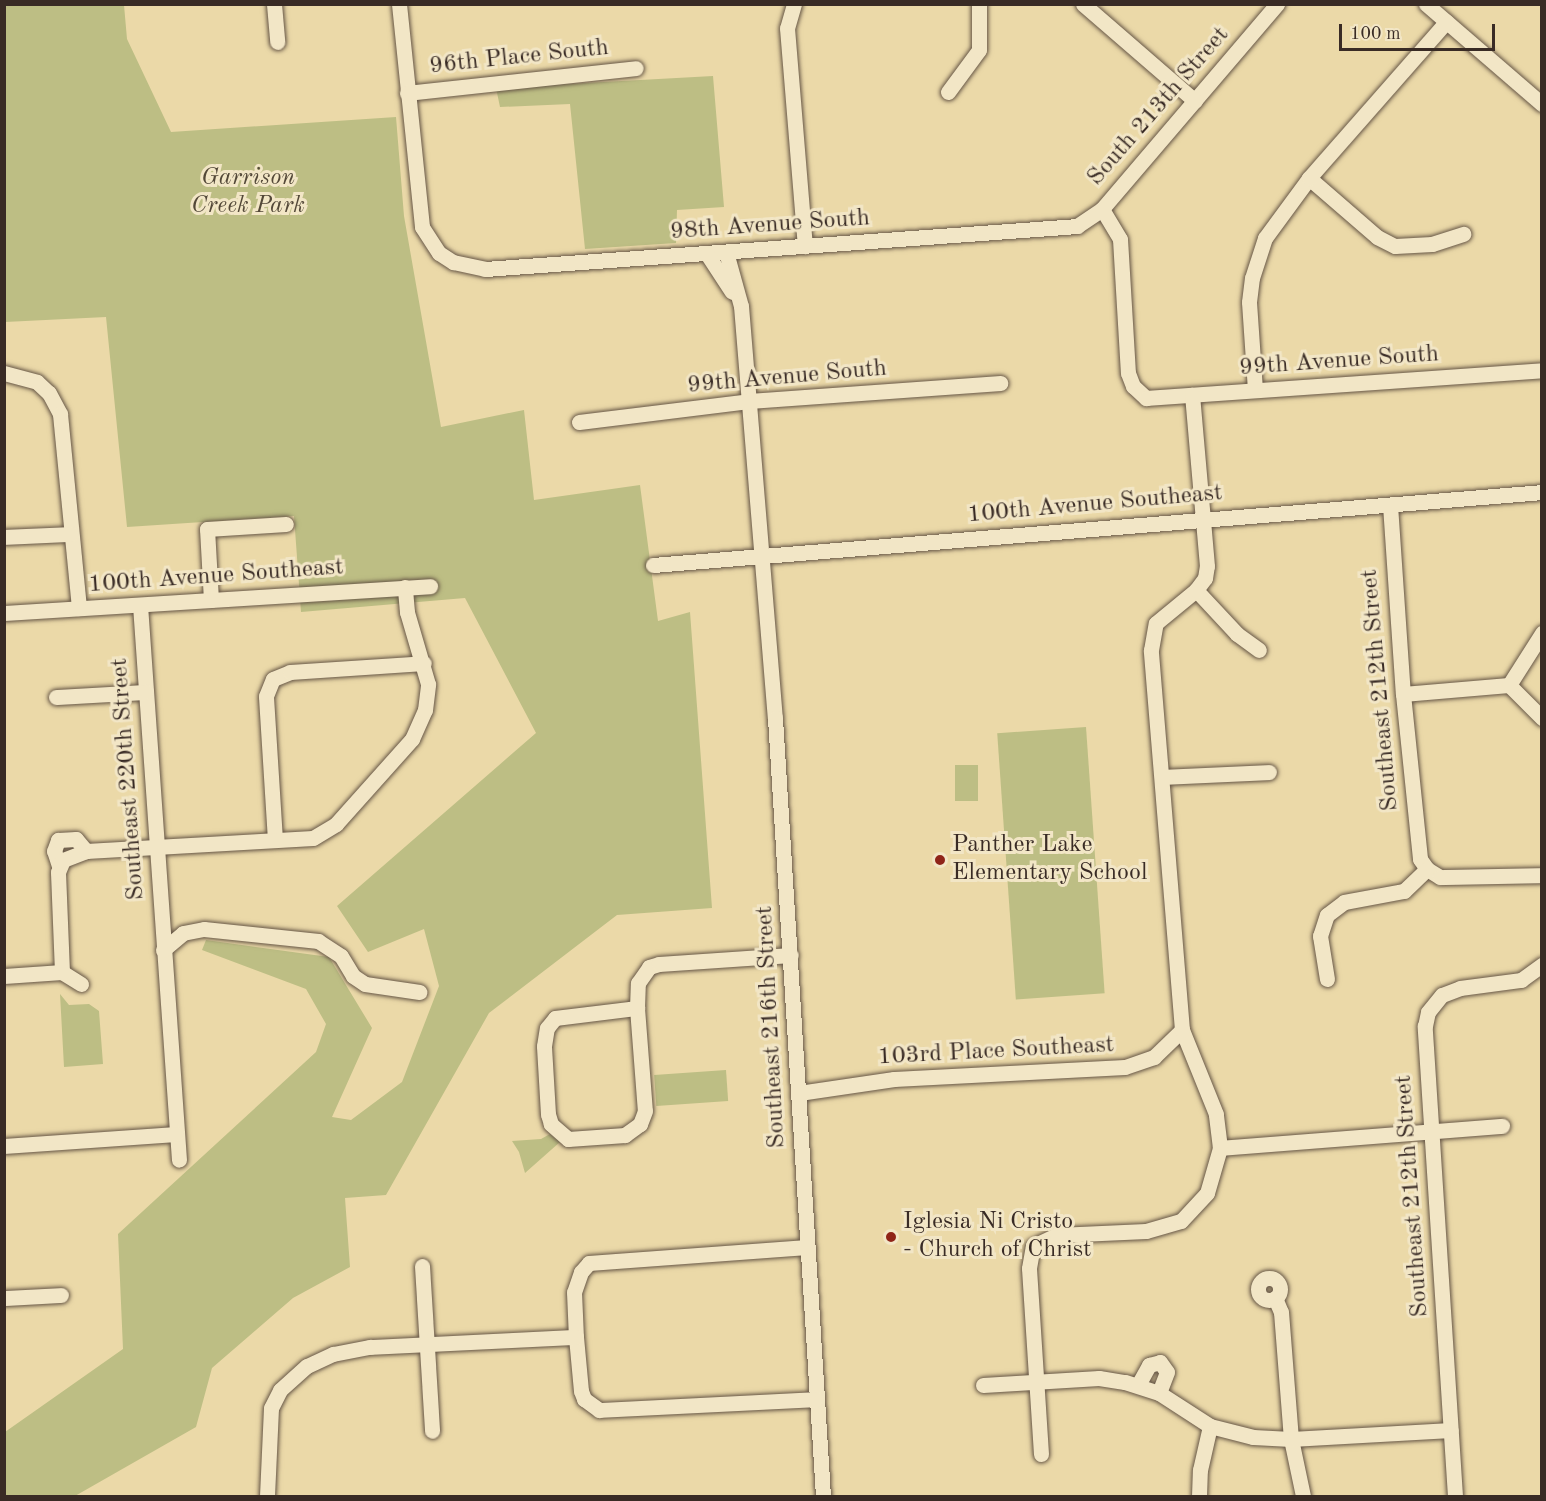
<!DOCTYPE html>
<html>
<head>
<meta charset="utf-8">
<style>
	body { margin:0 }
	#map { position:relative; width:1546px; height:1501px; overflow:hidden; background:#ebd9a8; font-family:"Old Standard TT",serif }
	div>[style] { position:absolute }
	.green>* { inset:0; background:#bdbe84; transform-origin:0 0 }
	.roads { filter:drop-shadow(0 0 2px #665646) drop-shadow(0 0 2px #665646) }
	.minor>* { height:15px; margin:-7.5px; padding:0 7.5px; transform-origin:7.5px; border-radius:7.5px; background:#f2e6c6 }
	.minor>.ring { margin:-7.5px; padding:0; box-sizing:content-box; background:none; border:15px solid #f2e6c6; border-radius:50% }
	.dots>* { width:16px; height:16px; translate:-50% -50%; box-sizing:border-box; border:3px solid #f2e6c6; border-radius:50% }
	span { translate:-50% -50%; white-space:nowrap; text-align:center; line-height:1.15; -webkit-text-stroke:6px #f2e6c6; paint-order:stroke }
	.street-label { font-size:24px; color:#392b25 }
	.park-label { font-size:24px; color:#534838; font-style:italic }
	.poi-label { font-size:24px; color:#392b25 }
	.left { translate:0 -50%; text-align:left }
	.frame { position:absolute; inset:0; border:6px solid #392b25; pointer-events:none }
	.scale { position:absolute; left:1339px; top:24px; width:156px; height:27px; box-sizing:border-box; border:3px solid #392b25; border-top:0; padding-left:8px; font-size:18px; line-height:21px; white-space:nowrap; color:#392b25; -webkit-text-stroke:4px #f2e6c6; paint-order:stroke }
</style>
</head>
<body>
<div id="map">
	<div class="green">
		<div style="clip-path:polygon(5px 5px,124px 5px,127px 39px,171px 132px,396px 117px,404px 216px,441px 427px,524px 410px,534px 500px,640px 485px,658px 621px,690px 612px,712px 908px,617px 915px,489px 1013px,386px 1195px,345px 1198px,350px 1267px,293px 1298px,212px 1368px,196px 1427px,75px 1496px,5px 1496px,5px 1432px,123px 1349px,118px 1234px,316px 1052px,326px 1024px,306px 989px,202px 950px,206px 940px,329px 957px,372px 1028px,332px 1117px,351px 1120px,402px 1082px,439px 986px,424px 929px,368px 952px,337px 906px,536px 733px,465px 598px,301px 612px,294px 516px,127px 527px,106px 317px,5px 322px)"></div>
		<div style="clip-path:polygon(713px 76px,724px 207px,677px 210px,676px 243px,585px 249px,570px 104px,500px 107px,496px 88px)"></div>
		<div style="left:1086px;top:727px;width:267px;height:89px;rotate:86deg"></div>
		<div style="left:955px;top:765px;width:23px;height:36px"></div>
		<div style="clip-path:polygon(60px 994px,69px 1005px,89px 1004px,99px 1011px,103px 1064px,64px 1067px)"></div>
		<div style="left:726px;top:1070px;width:31px;height:72px;rotate:86deg"></div>
		<div style="clip-path:polygon(550px 1134px,560px 1142px,525px 1173px,519px 1152px,512px 1141px,541px 1139px)"></div>
	</div>
	<div class="roads">
		<div class="minor">
			<div style="left:274px;top:4px;width:38px;rotate:85deg"></div>
			<div style="left:399px;top:4px;width:224px;rotate:84.1deg"></div>
			<div style="left:422px;top:227px;width:31px;rotate:57deg"></div>
			<div style="left:439px;top:253px;width:17px;rotate:33deg"></div>
			<div style="left:453px;top:262px;width:33px;rotate:12deg"></div>
			<div style="left:485px;top:269px;width:594px;rotate:-4.15deg"></div>
			<div style="left:1077px;top:226px;width:30px;rotate:-34deg"></div>
			<div style="left:1102px;top:209px;width:270px;rotate:-49.5deg"></div>
			<div style="left:794px;top:4px;width:25px;rotate:106deg"></div>
			<div style="left:787px;top:28px;width:219px;rotate:85.3deg"></div>
			<div style="left:1083px;top:4px;width:148px;rotate:40.9deg"></div>
			<div style="left:1426px;top:4px;width:153px;rotate:40.8deg"></div>
			<div style="left:948px;top:92px;width:52px;rotate:-53.6deg"></div>
			<div style="left:979px;top:50px;width:46px;rotate:-90deg"></div>
			<div style="left:407px;top:93px;width:230px;rotate:-6.2deg"></div>
			<div style="left:1309px;top:178px;width:90px;rotate:40.9deg"></div>
			<div style="left:1377px;top:237px;width:20px;rotate:27deg"></div>
			<div style="left:1395px;top:246px;width:37px;rotate:-3deg"></div>
			<div style="left:1432px;top:244px;width:33px;rotate:-18deg"></div>
			<div style="left:1102px;top:209px;width:35px;rotate:59deg"></div>
			<div style="left:1120px;top:239px;width:134px;rotate:86.6deg"></div>
			<div style="left:1128px;top:373px;width:14px;rotate:69deg"></div>
			<div style="left:1133px;top:386px;width:18px;rotate:43deg"></div>
			<div style="left:1146px;top:398px;width:397px;rotate:-4deg"></div>
			<div style="left:726px;top:252px;width:56px;rotate:74.5deg"></div>
			<div style="left:741px;top:306px;width:413px;rotate:85.3deg"></div>
			<div style="left:775px;top:718px;width:779px;rotate:86.47deg"></div>
			<div style="left:707px;top:254px;width:45px;rotate:56.7deg"></div>
			<div style="left:4px;top:373px;width:34px;rotate:15deg"></div>
			<div style="left:37px;top:382px;width:16px;rotate:43deg"></div>
			<div style="left:49px;top:393px;width:24px;rotate:62deg"></div>
			<div style="left:60px;top:414px;width:195px;rotate:84.4deg"></div>
			<div style="left:1255px;top:390px;width:88px;rotate:-93.9deg"></div>
			<div style="left:1249px;top:302px;width:24px;rotate:-83deg"></div>
			<div style="left:1252px;top:278px;width:42px;rotate:-72deg"></div>
			<div style="left:1265px;top:238px;width:74px;rotate:-53.7deg"></div>
			<div style="left:1309px;top:178px;width:208px;rotate:-48.7deg"></div>
			<div style="left:579px;top:422px;width:171px;rotate:-7deg"></div>
			<div style="left:749px;top:401px;width:252px;rotate:-4.1deg"></div>
			<div style="left:1390px;top:505px;width:189px;rotate:86.1deg"></div>
			<div style="left:1403px;top:694px;width:166px;rotate:84.1deg"></div>
			<div style="left:1420px;top:859px;width:12px;rotate:55deg"></div>
			<div style="left:1427px;top:869px;width:15px;rotate:32deg"></div>
			<div style="left:1440px;top:877px;width:102px;rotate:-1.1deg"></div>
			<div style="left:4px;top:537px;width:67px;rotate:-2.6deg"></div>
			<div style="left:653px;top:565px;width:892px;rotate:-4.69deg"></div>
			<div style="left:1196px;top:590px;width:60px;rotate:47deg"></div>
			<div style="left:1237px;top:634px;width:27px;rotate:36deg"></div>
			<div style="left:211px;top:600px;width:71px;rotate:-93.2deg"></div>
			<div style="left:207px;top:529px;width:79px;rotate:-3.6deg"></div>
			<div style="left:140px;top:605px;width:556px;rotate:85.98deg"></div>
			<div style="left:4px;top:613px;width:427px;rotate:-3.6deg"></div>
			<div style="left:1509px;top:685px;width:47px;rotate:45deg"></div>
			<div style="left:1403px;top:694px;width:106px;rotate:-4.9deg"></div>
			<div style="left:1509px;top:685px;width:62px;rotate:-57.6deg"></div>
			<div style="left:56px;top:697px;width:90px;rotate:-3.2deg"></div>
			<div style="left:1163px;top:777px;width:106px;rotate:-2.7deg"></div>
			<div style="left:275px;top:840px;width:144px;rotate:-93.6deg"></div>
			<div style="left:266px;top:696px;width:18px;rotate:-68deg"></div>
			<div style="left:273px;top:679px;width:18px;rotate:-22deg"></div>
			<div style="left:290px;top:672px;width:134px;rotate:-3.8deg"></div>
			<div style="left:59px;top:866px;width:16px;rotate:-108deg"></div>
			<div style="left:54px;top:851px;width:12px;rotate:-70deg"></div>
			<div style="left:58px;top:840px;width:18px;rotate:-3deg"></div>
			<div style="left:76px;top:839px;width:16px;rotate:50deg"></div>
			<div style="left:163px;top:950px;width:26px;rotate:-40deg"></div>
			<div style="left:183px;top:933px;width:21px;rotate:-11deg"></div>
			<div style="left:204px;top:929px;width:115px;rotate:6deg"></div>
			<div style="left:318px;top:941px;width:27px;rotate:33deg"></div>
			<div style="left:341px;top:956px;width:23px;rotate:59deg"></div>
			<div style="left:353px;top:976px;width:14px;rotate:34deg"></div>
			<div style="left:365px;top:984px;width:55px;rotate:8.4deg"></div>
			<div style="left:4px;top:976px;width:58px;rotate:-3.9deg"></div>
			<div style="left:1327px;top:979px;width:44px;rotate:-99.2deg"></div>
			<div style="left:1320px;top:936px;width:22px;rotate:-72deg"></div>
			<div style="left:1327px;top:915px;width:21px;rotate:-37deg"></div>
			<div style="left:1344px;top:902px;width:61px;rotate:-10.4deg"></div>
			<div style="left:1404px;top:891px;width:32px;rotate:-44deg"></div>
			<div style="left:81px;top:984px;width:22px;rotate:-148deg"></div>
			<div style="left:62px;top:972px;width:100px;rotate:-92.3deg"></div>
			<div style="left:58px;top:872px;width:13px;rotate:-67deg"></div>
			<div style="left:63px;top:860px;width:25px;rotate:-21deg"></div>
			<div style="left:86px;top:851px;width:227px;rotate:-3.3deg"></div>
			<div style="left:313px;top:838px;width:27px;rotate:-31deg"></div>
			<div style="left:336px;top:824px;width:114px;rotate:-48.2deg"></div>
			<div style="left:412px;top:739px;width:32px;rotate:-66deg"></div>
			<div style="left:425px;top:710px;width:26px;rotate:-83deg"></div>
			<div style="left:428px;top:684px;width:75px;rotate:-106.3deg"></div>
			<div style="left:407px;top:612px;width:25px;rotate:-95deg"></div>
			<div style="left:637px;top:1008px;width:103px;rotate:85.6deg"></div>
			<div style="left:645px;top:1111px;width:14px;rotate:111deg"></div>
			<div style="left:640px;top:1124px;width:19px;rotate:144deg"></div>
			<div style="left:625px;top:1135px;width:57px;rotate:176deg"></div>
			<div style="left:568px;top:1139px;width:23px;rotate:-139deg"></div>
			<div style="left:551px;top:1124px;width:10px;rotate:-107deg"></div>
			<div style="left:548px;top:1114px;width:68px;rotate:-93.4deg"></div>
			<div style="left:544px;top:1046px;width:18px;rotate:-81deg"></div>
			<div style="left:547px;top:1028px;width:13px;rotate:-51deg"></div>
			<div style="left:555px;top:1018px;width:83px;rotate:-7deg"></div>
			<div style="left:637px;top:1008px;width:25px;rotate:-88deg"></div>
			<div style="left:638px;top:983px;width:19px;rotate:-55deg"></div>
			<div style="left:649px;top:967px;width:10px;rotate:-17deg"></div>
			<div style="left:659px;top:964px;width:132px;rotate:-3.9deg"></div>
			<div style="left:799px;top:1093px;width:96px;rotate:-8.4deg"></div>
			<div style="left:894px;top:1079px;width:231px;rotate:-3deg"></div>
			<div style="left:1125px;top:1067px;width:31px;rotate:-19deg"></div>
			<div style="left:1154px;top:1057px;width:39px;rotate:-44deg"></div>
			<div style="left:4px;top:1146px;width:172px;rotate:-4deg"></div>
			<div style="left:1220px;top:1148px;width:283px;rotate:-4.5deg"></div>
			<div style="left:807px;top:1247px;width:219px;rotate:175.8deg"></div>
			<div style="left:589px;top:1263px;width:12px;rotate:132deg"></div>
			<div style="left:581px;top:1272px;width:21px;rotate:109deg"></div>
			<div style="left:574px;top:1292px;width:45px;rotate:87.5deg"></div>
			<div style="left:576px;top:1337px;width:54px;rotate:84.7deg"></div>
			<div style="left:581px;top:1391px;width:9px;rotate:69deg"></div>
			<div style="left:584px;top:1399px;width:19px;rotate:36deg"></div>
			<div style="left:599px;top:1410px;width:217px;rotate:-2.9deg"></div>
			<div style="left:422px;top:1266px;width:165px;rotate:86.5deg"></div>
			<div class="ring" style="left:1258px;top:1278px;width:7px;height:7px"></div>
			<div style="left:4px;top:1298px;width:57px;rotate:-3deg"></div>
			<div style="left:1275px;top:1298px;width:15px;rotate:67deg"></div>
			<div style="left:1281px;top:1312px;width:127px;rotate:85.5deg"></div>
			<div style="left:1291px;top:1439px;width:58px;rotate:78.1deg"></div>
			<div style="left:983px;top:1385px;width:116px;rotate:-3.5deg"></div>
			<div style="left:1099px;top:1378px;width:26px;rotate:9deg"></div>
			<div style="left:1125px;top:1382px;width:36px;rotate:18deg"></div>
			<div style="left:1159px;top:1393px;width:61px;rotate:32.9deg"></div>
			<div style="left:1210px;top:1426px;width:44px;rotate:14.3deg"></div>
			<div style="left:1253px;top:1437px;width:38px;rotate:3deg"></div>
			<div style="left:1291px;top:1439px;width:160px;rotate:-3.2deg"></div>
			<div style="left:1138px;top:1385px;width:23px;rotate:-61deg"></div>
			<div style="left:1149px;top:1365px;width:11px;rotate:-15deg"></div>
			<div style="left:1160px;top:1362px;width:12px;rotate:55deg"></div>
			<div style="left:1167px;top:1372px;width:22px;rotate:111deg"></div>
			<div style="left:1041px;top:1454px;width:186px;rotate:-93.7deg"></div>
			<div style="left:1029px;top:1268px;width:22px;rotate:-80deg"></div>
			<div style="left:1033px;top:1246px;width:26px;rotate:-25deg"></div>
			<div style="left:1057px;top:1235px;width:89px;rotate:-2.6deg"></div>
			<div style="left:1146px;top:1231px;width:36px;rotate:-16deg"></div>
			<div style="left:1181px;top:1221px;width:38px;rotate:-47deg"></div>
			<div style="left:1207px;top:1193px;width:47px;rotate:-73.9deg"></div>
			<div style="left:1220px;top:1148px;width:34px;rotate:-97deg"></div>
			<div style="left:1216px;top:1114px;width:91px;rotate:-112deg"></div>
			<div style="left:1182px;top:1030px;width:381px;rotate:-94.7deg"></div>
			<div style="left:1151px;top:650px;width:27px;rotate:-80deg"></div>
			<div style="left:1156px;top:623px;width:52px;rotate:-39.5deg"></div>
			<div style="left:1196px;top:590px;width:15px;rotate:-53deg"></div>
			<div style="left:1205px;top:578px;width:12px;rotate:-81deg"></div>
			<div style="left:1207px;top:566px;width:172px;rotate:-95deg"></div>
			<div style="left:267px;top:1496px;width:88px;rotate:-87.4deg"></div>
			<div style="left:271px;top:1408px;width:20px;rotate:-63deg"></div>
			<div style="left:280px;top:1390px;width:36px;rotate:-42deg"></div>
			<div style="left:307px;top:1366px;width:29px;rotate:-25deg"></div>
			<div style="left:333px;top:1354px;width:38px;rotate:-11deg"></div>
			<div style="left:370px;top:1347px;width:206px;rotate:-2.8deg"></div>
			<div style="left:1199px;top:1496px;width:26px;rotate:-88deg"></div>
			<div style="left:1200px;top:1470px;width:45px;rotate:-77.2deg"></div>
			<div style="left:1455px;top:1496px;width:471px;rotate:-93.7deg"></div>
			<div style="left:1425px;top:1026px;width:14px;rotate:-78deg"></div>
			<div style="left:1428px;top:1012px;width:22px;rotate:-51deg"></div>
			<div style="left:1442px;top:995px;width:19px;rotate:-21deg"></div>
			<div style="left:1460px;top:988px;width:62px;rotate:-7.5deg"></div>
			<div style="left:1521px;top:980px;width:26px;rotate:-36deg"></div>
		</div>
	</div>
	<div class="dots">
		<div style="left:940px;top:860px;background:#8f2418"></div>
		<div style="left:891px;top:1237px;background:#8f2418"></div>
	</div>
	<div class="street-label">
		<span style="left:519px;top:58px;rotate:-6deg">96th Place South</span>
		<span style="left:1159px;top:107px;rotate:-49deg">South 213th Street</span>
		<span style="left:770px;top:226px;rotate:-4deg">98th Avenue South</span>
		<span style="left:1339px;top:362px;rotate:-4deg">99th Avenue South</span>
		<span style="left:787px;top:378px;rotate:-5deg">99th Avenue South</span>
		<span style="left:1095px;top:505px;rotate:-5deg">100th Avenue Southeast</span>
		<span style="left:216px;top:577px;rotate:-4deg">100th Avenue Southeast</span>
		<span style="left:1381px;top:690px;rotate:-95deg">Southeast 212th Street</span>
		<span style="left:129px;top:779px;rotate:-94deg">Southeast 220th Street</span>
		<span style="left:772px;top:1027px;rotate:-93deg">Southeast 216th Street</span>
		<span style="left:996px;top:1052px;rotate:-3deg">103rd Place Southeast</span>
		<span style="left:1413px;top:1196px;rotate:-94deg">Southeast 212th Street</span>
	</div>
	<div class="park-label">
		<span style="left:248px;top:193px">Garrison<br>Creek Park</span>
	</div>
	<div class="poi-label">
		<span class="left" style="left:952px;top:860px">Panther Lake<br>Elementary School</span>
		<span class="left" style="left:903px;top:1237px">Iglesia Ni Cristo<br>- Church of Christ</span>
	</div>
	<div class="frame"></div>
	<div class="scale">100 m</div>
</div>
</body>
</html>
